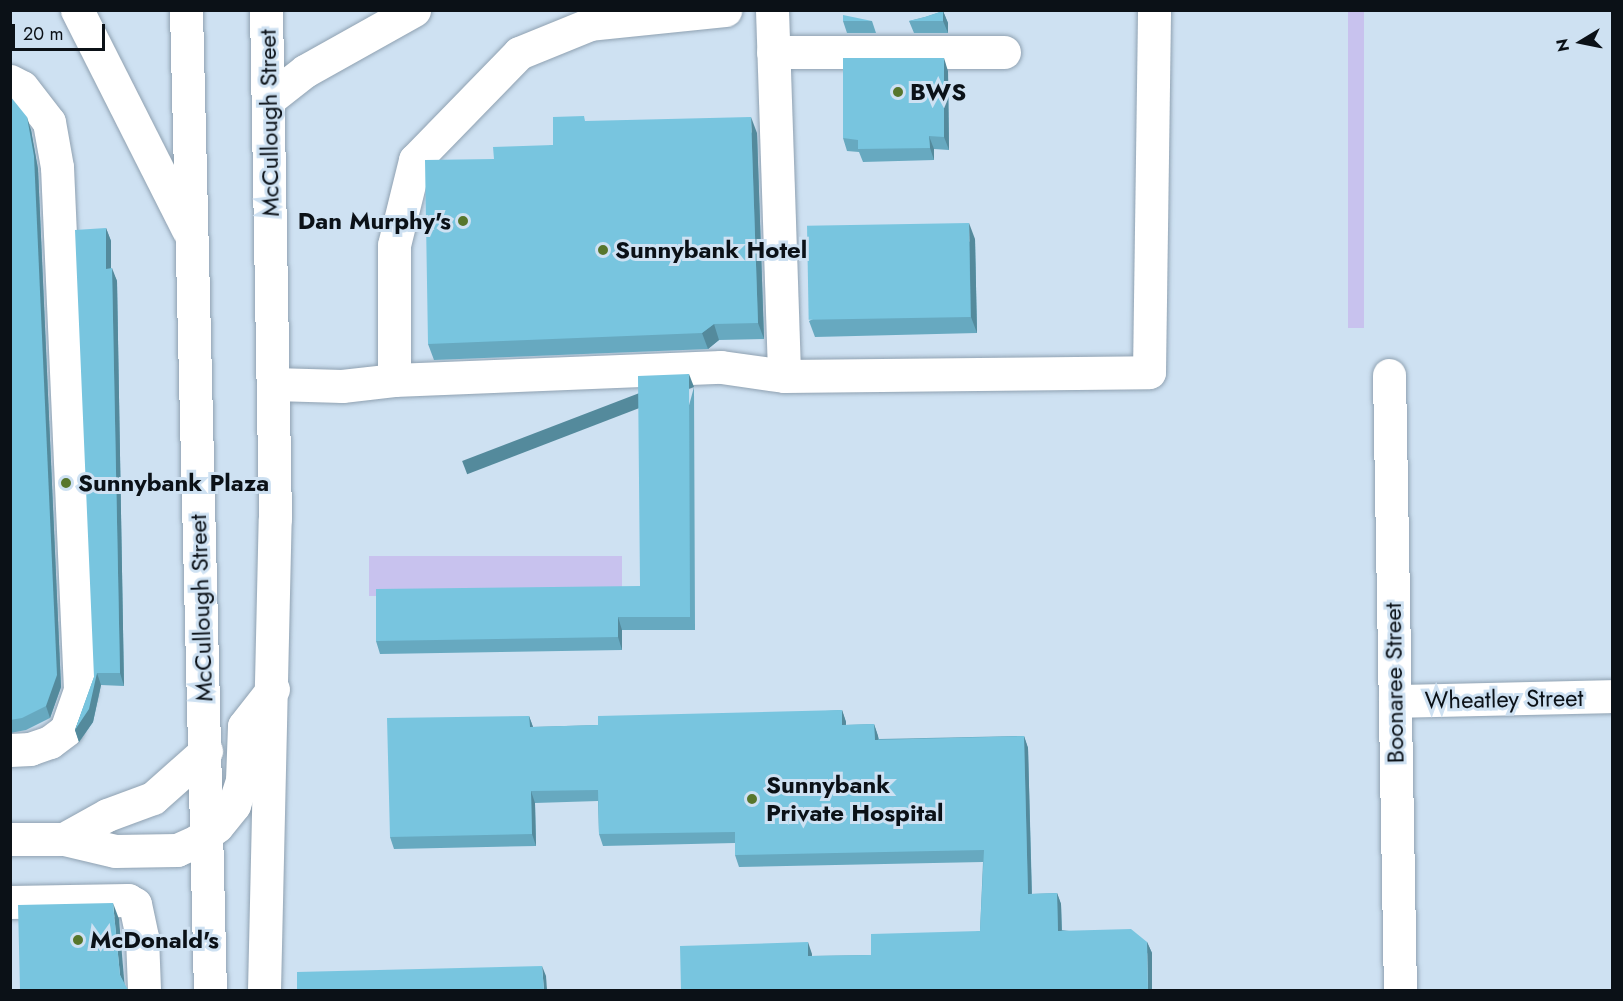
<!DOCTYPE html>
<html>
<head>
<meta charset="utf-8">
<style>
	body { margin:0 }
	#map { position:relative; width:1623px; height:1001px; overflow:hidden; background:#cee1f2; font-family:Jost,sans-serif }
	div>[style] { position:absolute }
	.green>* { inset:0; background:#c8c2ee; transform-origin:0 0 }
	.roads { filter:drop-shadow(0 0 2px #8fa1b1) drop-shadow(0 0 2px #8fa1b1) }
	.minor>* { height:33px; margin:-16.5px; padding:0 16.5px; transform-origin:16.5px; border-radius:16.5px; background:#fff }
	.major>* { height:33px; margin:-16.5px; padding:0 16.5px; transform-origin:16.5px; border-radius:16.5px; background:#fff }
	.wall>* { inset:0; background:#67a9c0 }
	.shaded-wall>* { inset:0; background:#548a9c; transform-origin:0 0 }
	.building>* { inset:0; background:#78c5df; transform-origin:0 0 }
	.dots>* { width:16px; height:16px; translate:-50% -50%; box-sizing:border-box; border:3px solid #cee1f2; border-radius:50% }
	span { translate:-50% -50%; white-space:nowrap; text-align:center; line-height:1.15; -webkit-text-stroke:6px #cee1f2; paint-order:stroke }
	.poi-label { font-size:24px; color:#0b1117; font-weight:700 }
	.left { translate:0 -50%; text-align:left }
	.right { translate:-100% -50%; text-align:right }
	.street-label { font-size:24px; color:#0b1117 }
	.frame { position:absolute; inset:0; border:12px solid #0b1117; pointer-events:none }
	.north { position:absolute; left:1551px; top:12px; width:60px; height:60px; -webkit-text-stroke:4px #cee1f2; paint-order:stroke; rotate:260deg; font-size:16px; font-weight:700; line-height:24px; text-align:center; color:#0b1117 }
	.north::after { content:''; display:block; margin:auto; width:21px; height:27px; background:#0b1117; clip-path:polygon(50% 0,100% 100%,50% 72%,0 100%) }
	.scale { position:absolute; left:12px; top:24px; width:93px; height:27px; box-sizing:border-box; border:3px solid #0b1117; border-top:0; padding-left:8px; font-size:18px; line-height:21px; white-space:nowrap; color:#0b1117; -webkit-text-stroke:4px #cee1f2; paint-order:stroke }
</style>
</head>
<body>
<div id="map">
	<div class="green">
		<div style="left:1348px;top:11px;width:16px;height:317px"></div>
		<div style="left:622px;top:556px;width:40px;height:253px;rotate:90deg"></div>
	</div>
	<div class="roads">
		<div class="minor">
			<div style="left:772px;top:10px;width:366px;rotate:88.1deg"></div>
			<div style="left:773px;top:52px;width:231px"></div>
			<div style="left:10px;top:81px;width:13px;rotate:27deg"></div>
			<div style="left:22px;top:87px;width:44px;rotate:52.4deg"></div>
			<div style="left:49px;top:122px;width:46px;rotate:79.9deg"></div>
			<div style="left:57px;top:167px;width:524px;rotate:87.48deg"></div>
			<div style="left:80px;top:690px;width:42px;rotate:109.3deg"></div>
			<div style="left:66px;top:730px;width:20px;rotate:143deg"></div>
			<div style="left:50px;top:742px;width:21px;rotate:161deg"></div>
			<div style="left:30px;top:749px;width:20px;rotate:177deg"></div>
			<div style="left:1389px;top:375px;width:615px;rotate:88.98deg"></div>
			<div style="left:394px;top:380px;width:327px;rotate:-2.3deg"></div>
			<div style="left:721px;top:367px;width:64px;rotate:8.1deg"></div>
			<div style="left:784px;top:376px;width:365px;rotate:-0.6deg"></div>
			<div style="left:1149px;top:372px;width:362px;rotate:-89.2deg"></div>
			<div style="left:274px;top:384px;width:68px;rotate:1.7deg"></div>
			<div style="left:342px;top:386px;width:52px;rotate:-6.6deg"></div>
			<div style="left:394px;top:380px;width:135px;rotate:-90deg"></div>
			<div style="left:394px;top:245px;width:88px;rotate:-76.1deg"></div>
			<div style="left:415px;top:160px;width:149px;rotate:-45.8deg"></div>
			<div style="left:519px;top:53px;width:77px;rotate:-22.2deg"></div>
			<div style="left:590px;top:24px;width:136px;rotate:-5.9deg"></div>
			<div style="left:1395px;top:701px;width:217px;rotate:-1.3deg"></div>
			<div style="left:10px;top:839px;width:54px"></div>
			<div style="left:64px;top:839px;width:52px;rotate:13.2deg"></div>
			<div style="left:115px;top:851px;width:62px;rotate:-0.9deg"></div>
			<div style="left:177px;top:850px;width:22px;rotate:-24deg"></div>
			<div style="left:197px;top:841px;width:25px;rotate:-37deg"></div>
			<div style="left:217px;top:826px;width:27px;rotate:-51deg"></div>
			<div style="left:234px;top:805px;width:26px;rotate:-72deg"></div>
			<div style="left:242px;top:780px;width:54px;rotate:-87.9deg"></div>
			<div style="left:244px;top:726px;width:47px;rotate:-51.9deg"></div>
			<div style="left:64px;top:839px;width:49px;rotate:-29.2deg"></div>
			<div style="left:107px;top:815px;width:49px;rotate:-20.3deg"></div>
			<div style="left:153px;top:798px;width:71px;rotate:-41.6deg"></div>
			<div style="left:10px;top:902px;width:118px;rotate:-1deg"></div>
			<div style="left:128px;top:900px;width:8px;rotate:30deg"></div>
			<div style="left:135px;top:904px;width:34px;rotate:78deg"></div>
			<div style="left:142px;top:937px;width:53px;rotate:87.8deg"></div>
		</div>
		<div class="major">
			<div style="left:77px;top:10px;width:246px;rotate:63.2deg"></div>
			<div style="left:186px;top:10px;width:980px;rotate:88.6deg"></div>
			<div style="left:268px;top:100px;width:47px;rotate:-38.1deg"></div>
			<div style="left:305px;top:71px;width:125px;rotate:-29.2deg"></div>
			<div style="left:264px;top:990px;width:471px;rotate:-88.7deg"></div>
			<div style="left:275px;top:519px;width:509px;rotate:-91.01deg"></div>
		</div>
	</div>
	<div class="wall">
		<div style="clip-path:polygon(943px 11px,948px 23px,948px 33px,914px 33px,909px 21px,925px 17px)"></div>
		<div style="clip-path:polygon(843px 21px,872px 21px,876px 33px,847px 33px)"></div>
		<div style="clip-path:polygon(948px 71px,949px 150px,934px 149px,934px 160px,863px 162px,859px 152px,847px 151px,843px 138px)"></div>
		<div style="clip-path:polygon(10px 96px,31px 130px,38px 169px,61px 687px,50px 718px,26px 730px,10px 733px)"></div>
		<div style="clip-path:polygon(586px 121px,757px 133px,764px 339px,719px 340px,708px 349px,434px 360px,428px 344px,494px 159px,553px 145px)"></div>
		<div style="clip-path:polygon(106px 228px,111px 241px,111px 268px,117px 281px,124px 686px,101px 685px,93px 722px,79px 742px,75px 730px,94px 677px)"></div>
		<div style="clip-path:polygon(975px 239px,977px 333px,815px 337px,809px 321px)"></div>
		<div style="clip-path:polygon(694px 387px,695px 630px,622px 630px,622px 650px,380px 654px,376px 641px,640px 586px)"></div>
		<div style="clip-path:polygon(842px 710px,846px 722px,846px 725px,874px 724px,879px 739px,1024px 736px,1028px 748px,1032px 894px,1057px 893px,1061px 904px,1062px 930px,1147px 942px,1152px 953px,681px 990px,812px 954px,812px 956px,871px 955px,980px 931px,983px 862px,739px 867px,735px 855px,735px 843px,603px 846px,599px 834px,598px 801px,535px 803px,536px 846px,394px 849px,390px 837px,529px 716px,533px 727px,598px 725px)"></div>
	</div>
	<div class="shaded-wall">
		<div style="clip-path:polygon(943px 11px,948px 23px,948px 33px,943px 21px)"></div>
		<div style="clip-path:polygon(944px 58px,948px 71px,949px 150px,944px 137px)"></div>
		<div style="clip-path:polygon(27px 117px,31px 130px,38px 169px,61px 687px,50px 718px,46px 706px)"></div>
		<div style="clip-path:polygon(751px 117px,757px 133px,764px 339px,758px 323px)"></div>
		<div style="clip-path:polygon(929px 136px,934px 149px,934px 160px,930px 148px)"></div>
		<div style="clip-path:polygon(969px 223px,975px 239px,977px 333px,971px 317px)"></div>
		<div style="clip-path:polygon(106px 228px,111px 241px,111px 282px,106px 269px)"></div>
		<div style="clip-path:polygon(112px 268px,117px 281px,124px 686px,120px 673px)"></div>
		<div style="clip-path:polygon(714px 324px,719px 340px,708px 349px,702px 333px)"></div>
		<div style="left:689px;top:374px;width:14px;height:243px;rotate:69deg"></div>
		<div style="clip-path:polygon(618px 617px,622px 630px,622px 650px,618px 637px)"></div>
		<div style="clip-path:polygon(97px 673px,101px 685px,93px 722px,79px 742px,75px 730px)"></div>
		<div style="clip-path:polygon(842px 710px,846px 722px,846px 737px,842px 725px)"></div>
		<div style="clip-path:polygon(529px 716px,533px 727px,530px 727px)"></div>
		<div style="clip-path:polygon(874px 724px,878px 736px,879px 751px,875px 740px)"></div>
		<div style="clip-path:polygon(1024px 736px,1028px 748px,1032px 905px,1028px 894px)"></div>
		<div style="clip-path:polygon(531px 791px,535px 803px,536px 846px,532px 834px)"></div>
		<div style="clip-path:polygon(1057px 893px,1061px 904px,1062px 942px,1058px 931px)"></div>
		<div style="clip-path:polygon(113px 903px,119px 919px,125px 990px,120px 975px)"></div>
		<div style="clip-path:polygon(808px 942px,812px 954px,812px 968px,808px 956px)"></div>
		<div style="clip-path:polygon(1147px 942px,1152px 953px,1152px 990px,1148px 990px)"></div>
		<div style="clip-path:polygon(542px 966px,546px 976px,547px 990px,544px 990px)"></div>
	</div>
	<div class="building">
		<div style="clip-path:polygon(943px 11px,943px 21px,909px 21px,925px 17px)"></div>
		<div style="clip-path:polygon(843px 15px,872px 21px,843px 21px)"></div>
		<div style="clip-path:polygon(843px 58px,944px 58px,944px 137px,929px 136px,930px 148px,858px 149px,858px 140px,843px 138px)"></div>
		<div style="clip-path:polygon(10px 96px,27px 117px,34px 156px,57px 675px,46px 706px,22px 718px,10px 720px)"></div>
		<div style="clip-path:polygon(584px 116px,585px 121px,751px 117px,758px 323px,714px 324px,702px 333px,428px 344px,425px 160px,494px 159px,493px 147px,553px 145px,553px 117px)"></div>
		<div style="left:969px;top:223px;width:94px;height:162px;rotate:89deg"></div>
		<div style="clip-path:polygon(106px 228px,106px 269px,112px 268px,120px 673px,97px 673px,89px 709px,75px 730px,94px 677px,75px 230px)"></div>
		<div style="clip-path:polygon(689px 374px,690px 617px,618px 617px,618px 637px,376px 641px,376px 589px,640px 586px,638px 376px)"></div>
		<div style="clip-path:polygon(842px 710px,842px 725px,874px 724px,875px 740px,1024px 736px,1028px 894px,1057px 893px,1058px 931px,1131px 929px,1147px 942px,1148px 990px,681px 990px,680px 946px,808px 942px,808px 956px,871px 955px,871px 934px,980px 931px,984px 850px,735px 855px,735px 832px,599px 834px,598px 790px,531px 791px,532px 834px,390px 837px,387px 718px,529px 716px,530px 727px,598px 725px,598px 716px)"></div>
		<div style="clip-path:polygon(113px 903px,120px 975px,128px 990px,20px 990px,18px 905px)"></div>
		<div style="clip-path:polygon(542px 966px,544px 990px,297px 990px,297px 972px)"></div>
	</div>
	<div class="dots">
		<div style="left:898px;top:92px;background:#57762c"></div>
		<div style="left:463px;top:221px;background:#57762c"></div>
		<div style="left:603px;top:250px;background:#57762c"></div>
		<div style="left:66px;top:483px;background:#57762c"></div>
		<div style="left:752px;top:799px;background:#57762c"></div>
		<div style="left:78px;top:940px;background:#57762c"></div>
	</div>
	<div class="poi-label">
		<span class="left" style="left:910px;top:92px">BWS</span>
		<span class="right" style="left:451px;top:221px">Dan Murphy's</span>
		<span class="left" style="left:615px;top:250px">Sunnybank Hotel</span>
		<span class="left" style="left:78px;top:483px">Sunnybank Plaza</span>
		<span class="left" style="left:766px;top:799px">Sunnybank<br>Private Hospital</span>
		<span class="left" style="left:90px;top:940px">McDonald's</span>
	</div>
	<div class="street-label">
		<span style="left:269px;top:123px;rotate:-91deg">McCullough Street</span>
		<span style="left:201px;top:608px;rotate:-92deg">McCullough Street</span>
		<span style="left:1394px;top:683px;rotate:-91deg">Boonaree Street</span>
		<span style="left:1504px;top:699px;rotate:-1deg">Wheatley Street</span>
	</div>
	<div class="frame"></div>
	<div class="north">N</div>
	<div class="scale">20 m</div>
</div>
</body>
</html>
